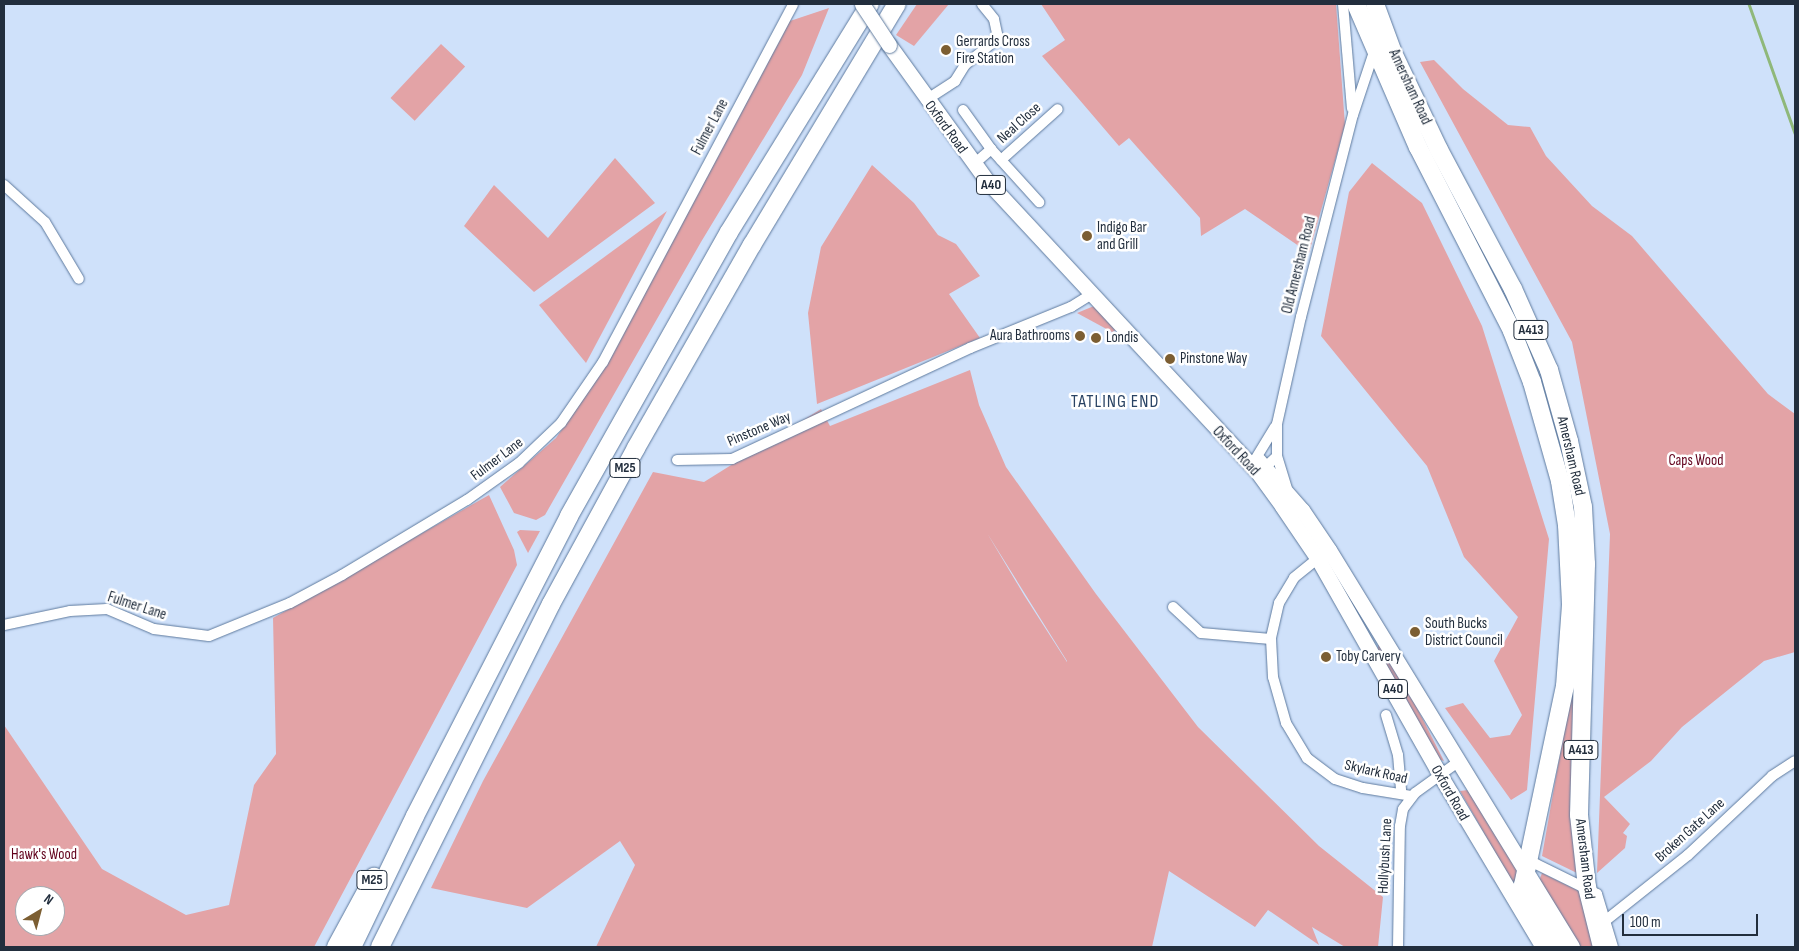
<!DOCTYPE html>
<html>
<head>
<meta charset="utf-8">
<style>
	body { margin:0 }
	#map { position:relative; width:1799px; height:951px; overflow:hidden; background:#cfe1fa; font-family:"Sofia Sans Condensed",sans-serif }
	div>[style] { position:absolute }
	.green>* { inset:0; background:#e3a3a6; transform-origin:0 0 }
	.stream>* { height:2.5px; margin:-1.25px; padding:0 1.25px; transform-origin:1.25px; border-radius:1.25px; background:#8fb87a }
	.roads { filter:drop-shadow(0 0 1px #5e7a9e) drop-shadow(0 0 1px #5e7a9e) }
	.street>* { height:10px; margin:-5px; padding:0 5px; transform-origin:5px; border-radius:5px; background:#fff }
	.primary>* { height:15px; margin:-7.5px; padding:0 7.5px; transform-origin:7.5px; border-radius:7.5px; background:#fff }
	.highway>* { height:18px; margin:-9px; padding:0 9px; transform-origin:9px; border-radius:9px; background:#fff }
	.bridges { filter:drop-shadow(0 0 1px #5e7a9e) drop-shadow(0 0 1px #5e7a9e) }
	.primary-bridge>* { height:15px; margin:-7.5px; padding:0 7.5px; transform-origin:7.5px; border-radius:7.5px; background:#fff }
	.dots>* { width:14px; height:14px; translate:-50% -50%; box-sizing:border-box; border:2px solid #fff; border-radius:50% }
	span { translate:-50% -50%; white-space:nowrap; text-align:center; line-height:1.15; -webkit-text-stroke:5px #fff; paint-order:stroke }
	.shield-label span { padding:1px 4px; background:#fff; border:1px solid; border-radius:4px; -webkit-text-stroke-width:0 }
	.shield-label { font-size:14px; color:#222e3d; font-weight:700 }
	.poi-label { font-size:15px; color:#222e3d }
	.left { translate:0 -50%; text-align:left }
	.right { translate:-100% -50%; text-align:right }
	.street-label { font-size:15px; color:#222e3d }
	.park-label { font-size:15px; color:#61001b }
	.quarter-label { font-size:18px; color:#294364; letter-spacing:1px }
	.frame { position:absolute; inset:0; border:5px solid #222e3d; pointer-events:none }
	.north { position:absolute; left:15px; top:886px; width:50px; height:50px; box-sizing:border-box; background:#fff; border:1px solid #a7abb1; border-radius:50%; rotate:37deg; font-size:14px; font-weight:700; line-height:20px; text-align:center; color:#222e3d }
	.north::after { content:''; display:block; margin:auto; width:18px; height:22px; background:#7c5e32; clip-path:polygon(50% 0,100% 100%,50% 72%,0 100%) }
	.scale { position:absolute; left:1622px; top:914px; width:136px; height:22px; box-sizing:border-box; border:2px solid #222e3d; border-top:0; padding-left:6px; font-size:15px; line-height:18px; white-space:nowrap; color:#222e3d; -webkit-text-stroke:4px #fff; paint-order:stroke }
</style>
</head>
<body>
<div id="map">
	<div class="green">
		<div style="clip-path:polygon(917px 4px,949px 4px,914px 46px,896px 35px)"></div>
		<div style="clip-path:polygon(1041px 4px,1336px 4px,1345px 125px,1309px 253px,1245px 209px,1201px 236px,1200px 218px,1129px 138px,1119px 146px,1042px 56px,1065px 40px)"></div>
		<div style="clip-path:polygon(829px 8px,802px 75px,701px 242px,545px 515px,536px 520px,514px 513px,500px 487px,556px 438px,601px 373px,790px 21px)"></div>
		<div style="left:441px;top:44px;width:33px;height:74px;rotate:43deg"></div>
		<div style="clip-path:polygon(1434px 60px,1463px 89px,1508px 125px,1530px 127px,1546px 156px,1592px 206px,1632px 236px,1768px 394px,1795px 414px,1795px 652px,1764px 661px,1682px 727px,1651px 761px,1604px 797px,1630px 824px,1623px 833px,1627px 836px,1625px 848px,1597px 873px,1610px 534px,1572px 342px,1420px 62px)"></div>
		<div style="clip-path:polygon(615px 158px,655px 203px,534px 292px,464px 226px,494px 185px,548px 238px)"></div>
		<div style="clip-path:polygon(1372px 163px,1422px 203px,1482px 326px,1549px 539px,1527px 790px,1511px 800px,1445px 708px,1463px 703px,1490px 738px,1510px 735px,1522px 715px,1494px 661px,1518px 617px,1464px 557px,1427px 466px,1321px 336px,1349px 192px)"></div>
		<div style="clip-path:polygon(872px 165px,914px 203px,938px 235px,956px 244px,980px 276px,949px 294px,980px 338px,817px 404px,808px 313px,821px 247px)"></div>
		<div style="clip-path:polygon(667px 211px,586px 363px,539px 305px)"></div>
		<div style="clip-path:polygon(1094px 306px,1118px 329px,1112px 332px,1077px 313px)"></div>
		<div style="clip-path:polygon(evenodd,970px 370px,979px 405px,1006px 467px,1096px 594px,1198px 727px,1319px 846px,1383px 897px,1378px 947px,1345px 947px,1312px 927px,1319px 945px,1268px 910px,1255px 927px,1169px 871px,1152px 947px,596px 947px,635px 865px,620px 841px,527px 908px,431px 888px,483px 781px,653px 472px,704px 482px,821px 409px,830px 426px,970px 370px,987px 533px,1067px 661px,1067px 662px,1024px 595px,987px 533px)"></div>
		<div style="clip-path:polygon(evenodd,489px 495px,514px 550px,517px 565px,314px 947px,4px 947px,4px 725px,102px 869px,186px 915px,229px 905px,254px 785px,276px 754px,273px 618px,489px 495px,25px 896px,55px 896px,55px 926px,25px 926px,25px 896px)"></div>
		<div style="clip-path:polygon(520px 530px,540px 531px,528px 553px,517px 532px)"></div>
		<div style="clip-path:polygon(1379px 641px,1388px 651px,1444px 761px,1432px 757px,1377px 653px)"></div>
		<div style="clip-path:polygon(1575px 669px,1579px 874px,1542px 856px)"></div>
		<div style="clip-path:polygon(1468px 790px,1519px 872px,1517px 891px,1460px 791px)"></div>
		<div style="clip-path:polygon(1542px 873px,1583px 893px,1596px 947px,1579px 947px,1539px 881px)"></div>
	</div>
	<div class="stream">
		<div style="left:1749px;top:4px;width:137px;rotate:70.4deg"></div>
	</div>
	<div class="roads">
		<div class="street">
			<div style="left:1343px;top:4px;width:105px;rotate:85.1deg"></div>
			<div style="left:926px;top:100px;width:35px;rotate:-33deg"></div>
			<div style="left:955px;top:81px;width:19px;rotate:-58deg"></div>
			<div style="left:965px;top:65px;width:43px;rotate:-39.3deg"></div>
			<div style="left:998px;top:38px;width:19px;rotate:-102deg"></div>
			<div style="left:994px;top:19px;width:19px;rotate:-129deg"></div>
			<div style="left:963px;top:110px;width:48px;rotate:54.3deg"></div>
			<div style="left:991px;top:149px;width:72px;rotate:47.8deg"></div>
			<div style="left:1001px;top:160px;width:76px;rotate:-41.8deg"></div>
			<div style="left:974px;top:164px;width:23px;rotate:-41deg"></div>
			<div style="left:4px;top:185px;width:55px;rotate:42.1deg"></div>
			<div style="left:45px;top:222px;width:66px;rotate:59.2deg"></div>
			<div style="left:1277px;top:456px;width:34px;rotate:73deg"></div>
			<div style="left:677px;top:460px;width:55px;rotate:-1deg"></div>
			<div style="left:732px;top:459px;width:263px;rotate:-25deg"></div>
			<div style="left:970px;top:348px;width:109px;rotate:-22.1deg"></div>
			<div style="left:1071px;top:307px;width:26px;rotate:-32deg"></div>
			<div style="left:1253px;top:463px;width:42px;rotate:-58.6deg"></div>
			<div style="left:1260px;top:472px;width:23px;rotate:-43deg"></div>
			<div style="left:1277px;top:456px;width:32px;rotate:-90deg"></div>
			<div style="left:1277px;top:424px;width:110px;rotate:-77.4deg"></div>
			<div style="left:1301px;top:317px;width:209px;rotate:-75.6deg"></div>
			<div style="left:1353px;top:115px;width:70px;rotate:-71.6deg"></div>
			<div style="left:1322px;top:555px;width:36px;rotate:141deg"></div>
			<div style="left:1294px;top:578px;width:29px;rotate:121deg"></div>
			<div style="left:1279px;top:603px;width:37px;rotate:103deg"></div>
			<div style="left:1271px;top:639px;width:38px;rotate:87deg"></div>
			<div style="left:1273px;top:677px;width:48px;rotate:74.2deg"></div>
			<div style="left:1286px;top:723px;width:41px;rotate:59deg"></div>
			<div style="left:1307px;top:758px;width:35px;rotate:37deg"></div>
			<div style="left:1335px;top:779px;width:29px;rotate:18deg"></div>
			<div style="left:1363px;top:788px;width:50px;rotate:9.3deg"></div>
			<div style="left:1173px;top:607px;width:38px;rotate:43deg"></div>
			<div style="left:1201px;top:633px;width:70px;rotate:4.9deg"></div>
			<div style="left:4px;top:625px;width:67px;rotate:-12deg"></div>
			<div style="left:70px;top:611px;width:37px;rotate:-3deg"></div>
			<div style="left:107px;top:609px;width:51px;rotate:23.1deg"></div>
			<div style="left:154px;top:629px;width:55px;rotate:7.3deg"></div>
			<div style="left:209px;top:636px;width:87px;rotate:-22.2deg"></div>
			<div style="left:290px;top:603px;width:59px;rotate:-28.3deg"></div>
			<div style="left:342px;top:575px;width:146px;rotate:-31deg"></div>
			<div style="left:467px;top:500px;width:64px;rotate:-35.4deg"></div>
			<div style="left:519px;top:463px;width:58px;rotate:-43.6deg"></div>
			<div style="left:561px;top:423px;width:74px;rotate:-55.5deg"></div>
			<div style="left:603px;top:362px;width:405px;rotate:-62deg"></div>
			<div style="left:1386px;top:715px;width:42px;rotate:73.3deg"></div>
			<div style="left:1398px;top:755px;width:37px;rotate:85deg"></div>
			<div style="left:1527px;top:865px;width:9px;rotate:-6deg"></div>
			<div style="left:1536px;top:864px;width:68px;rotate:26.2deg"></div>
			<div style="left:1597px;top:894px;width:55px;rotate:73.2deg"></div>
			<div style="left:1605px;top:921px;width:106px;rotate:-38.5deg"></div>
			<div style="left:1688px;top:855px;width:115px;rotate:-43.2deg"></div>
			<div style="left:1772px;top:776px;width:27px;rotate:-33deg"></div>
			<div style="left:1398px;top:947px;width:121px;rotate:-89.1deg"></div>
			<div style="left:1400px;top:826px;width:17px;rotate:-80deg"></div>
			<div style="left:1403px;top:809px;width:20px;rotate:-53deg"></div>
			<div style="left:1415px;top:793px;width:53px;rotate:-35.8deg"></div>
		</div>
		<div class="primary">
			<div style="left:889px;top:45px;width:168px;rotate:54.2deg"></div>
			<div style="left:987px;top:181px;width:400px;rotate:47.1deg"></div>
			<div style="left:1259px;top:474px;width:39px;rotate:54deg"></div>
			<div style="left:1282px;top:506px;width:64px;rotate:55.8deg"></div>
			<div style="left:1318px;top:559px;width:248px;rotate:60.5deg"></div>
			<div style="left:1440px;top:775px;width:200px;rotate:59.1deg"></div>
			<div style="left:1258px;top:460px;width:67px;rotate:48.7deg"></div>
			<div style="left:1302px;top:510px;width:48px;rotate:56deg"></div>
			<div style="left:1329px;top:550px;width:465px;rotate:58.5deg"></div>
		</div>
		<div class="highway">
			<div style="left:1356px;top:4px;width:156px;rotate:66.6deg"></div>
			<div style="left:1418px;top:147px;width:207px;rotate:62.9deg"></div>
			<div style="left:1512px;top:331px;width:55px;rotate:68.6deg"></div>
			<div style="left:1532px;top:382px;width:103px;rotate:74.2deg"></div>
			<div style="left:1560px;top:481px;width:45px;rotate:81deg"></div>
			<div style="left:1567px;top:525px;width:80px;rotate:87.1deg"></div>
			<div style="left:1571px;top:605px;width:81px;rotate:94.2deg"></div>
			<div style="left:1565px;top:686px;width:203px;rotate:101.9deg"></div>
			<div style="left:1523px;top:885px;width:71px;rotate:61.3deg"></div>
			<div style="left:1375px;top:4px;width:52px;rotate:69.8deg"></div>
			<div style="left:1393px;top:53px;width:107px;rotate:64.6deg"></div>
			<div style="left:1439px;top:150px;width:157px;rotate:62deg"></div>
			<div style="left:1513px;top:289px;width:89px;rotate:66deg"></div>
			<div style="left:1549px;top:370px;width:74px;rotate:74.3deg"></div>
			<div style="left:1569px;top:441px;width:67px;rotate:78deg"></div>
			<div style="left:1583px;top:507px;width:57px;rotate:87deg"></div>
			<div style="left:1586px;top:564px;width:251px;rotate:91.6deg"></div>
			<div style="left:1579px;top:815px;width:72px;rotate:83.7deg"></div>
			<div style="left:1587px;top:887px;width:62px;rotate:76deg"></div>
			<div style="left:336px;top:947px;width:80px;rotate:-61.5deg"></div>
			<div style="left:352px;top:947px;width:145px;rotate:-64.3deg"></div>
			<div style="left:415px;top:816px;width:337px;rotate:-62.8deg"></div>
			<div style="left:569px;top:516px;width:326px;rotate:-60.6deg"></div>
			<div style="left:729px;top:232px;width:268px;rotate:-58.3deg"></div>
			<div style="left:380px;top:947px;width:383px;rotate:-63.5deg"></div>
			<div style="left:551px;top:604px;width:178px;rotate:-61.4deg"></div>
			<div style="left:636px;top:448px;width:234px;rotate:-60.3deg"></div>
			<div style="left:752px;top:245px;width:281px;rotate:-59deg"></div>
		</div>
	</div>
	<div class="bridges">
		<div class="primary-bridge">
			<div style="left:862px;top:4px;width:49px;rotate:56.6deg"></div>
		</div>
	</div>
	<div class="dots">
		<div style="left:946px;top:50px;background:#7c5e32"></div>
		<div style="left:1087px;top:236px;background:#7c5e32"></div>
		<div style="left:1080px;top:336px;background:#7c5e32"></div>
		<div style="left:1096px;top:338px;background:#7c5e32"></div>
		<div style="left:1170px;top:359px;background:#7c5e32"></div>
		<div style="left:1415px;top:632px;background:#7c5e32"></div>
		<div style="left:1326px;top:657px;background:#7c5e32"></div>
	</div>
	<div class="shield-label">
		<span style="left:991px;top:185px">A40</span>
		<span style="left:1531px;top:330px">A413</span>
		<span style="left:625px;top:468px">M25</span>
		<span style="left:1393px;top:689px">A40</span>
		<span style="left:1581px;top:750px">A413</span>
		<span style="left:372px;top:880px">M25</span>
	</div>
	<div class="poi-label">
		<span class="left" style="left:956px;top:50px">Gerrards Cross<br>Fire Station</span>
		<span class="left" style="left:1097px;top:236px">Indigo Bar<br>and Grill</span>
		<span class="right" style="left:1070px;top:336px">Aura Bathrooms</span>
		<span class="left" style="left:1106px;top:338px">Londis</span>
		<span class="left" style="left:1180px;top:359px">Pinstone Way</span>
		<span class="left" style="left:1425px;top:632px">South Bucks<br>District Council</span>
		<span class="left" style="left:1336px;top:657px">Toby Carvery</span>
	</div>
	<div class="street-label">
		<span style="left:1410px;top:87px;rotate:65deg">Amersham Road</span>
		<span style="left:1019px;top:123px;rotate:-42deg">Neal Close</span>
		<span style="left:710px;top:127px;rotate:-62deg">Fulmer Lane</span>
		<span style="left:946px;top:127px;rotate:54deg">Oxford Road</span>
		<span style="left:1299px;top:265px;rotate:-76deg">Old Amersham Road</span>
		<span style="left:759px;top:429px;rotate:-23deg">Pinstone Way</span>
		<span style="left:1236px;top:451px;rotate:47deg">Oxford Road</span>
		<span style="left:1571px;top:456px;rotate:77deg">Amersham Road</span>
		<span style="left:497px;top:459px;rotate:-37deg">Fulmer Lane</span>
		<span style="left:137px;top:606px;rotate:18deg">Fulmer Lane</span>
		<span style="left:1376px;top:772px;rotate:13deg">Skylark Road</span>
		<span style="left:1450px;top:793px;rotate:60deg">Oxford Road</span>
		<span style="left:1690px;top:830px;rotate:-42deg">Broken Gate Lane</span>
		<span style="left:1385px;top:856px;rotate:-87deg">Hollybush Lane</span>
		<span style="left:1585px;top:859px;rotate:83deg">Amersham Road</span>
	</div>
	<div class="park-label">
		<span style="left:1696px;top:461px">Caps Wood</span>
		<span style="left:44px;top:855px">Hawk's Wood</span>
	</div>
	<div class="quarter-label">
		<span style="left:1115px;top:402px">TATLING END</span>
	</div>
	<div class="frame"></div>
	<div class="north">N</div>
	<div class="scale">100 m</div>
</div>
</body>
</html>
